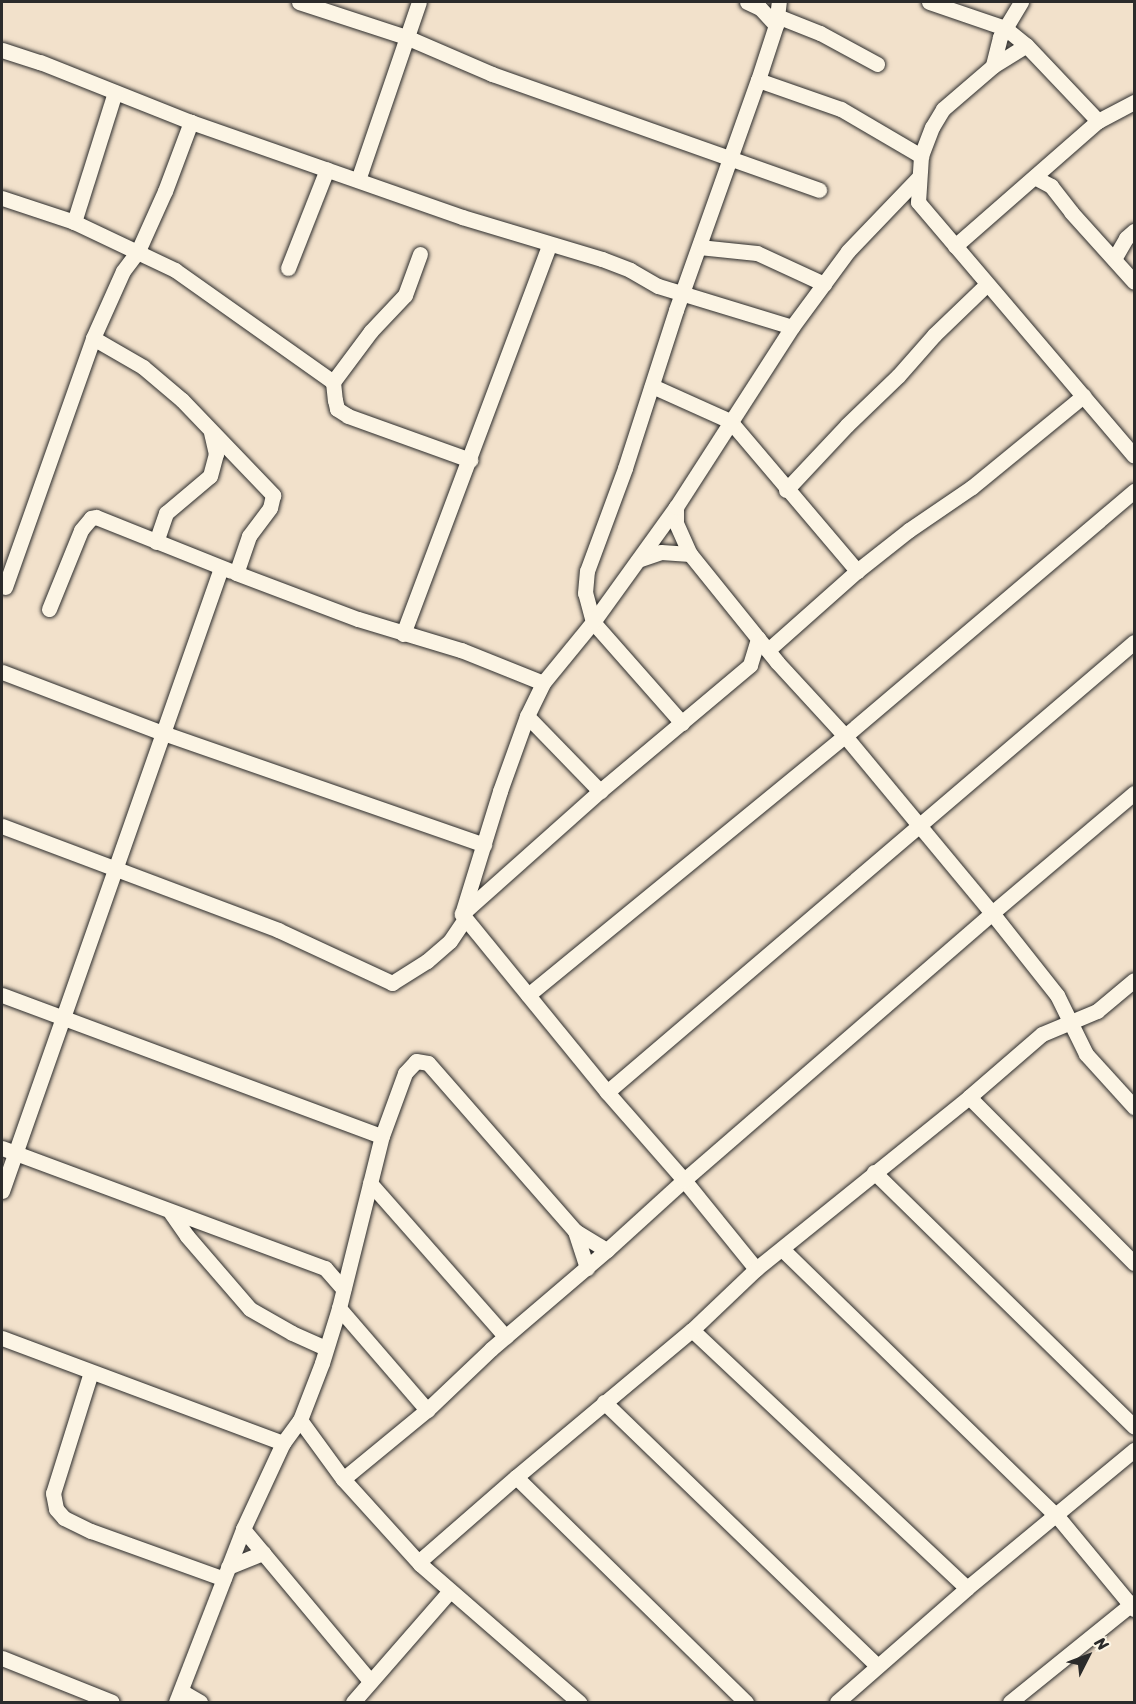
<!DOCTYPE html>
<html>
<head>
<meta charset="utf-8">
<style>
	body { margin:0 }
	#map { position:relative; width:1136px; height:1704px; overflow:hidden; background:#f2e1cb; font-family:Sriracha,sans-serif }
	div>[style] { position:absolute }
	.roads { filter:drop-shadow(0 0 2px #2b2b2b) drop-shadow(0 0 2px #2b2b2b) }
	.minor>* { height:15px; margin:-7.5px; padding:0 7.5px; transform-origin:7.5px; border-radius:7.5px; background:#fcf5e5 }
	span { translate:-50% -50%; white-space:nowrap; text-align:center; line-height:1.15; -webkit-text-stroke:6px #fcf5e5; paint-order:stroke }
	.frame { position:absolute; inset:0; border:3px solid #2b2b2b; pointer-events:none }
	.north { position:absolute; left:1058px; top:1626px; width:60px; height:60px; -webkit-text-stroke:4px #fcf5e5; paint-order:stroke; rotate:48deg; font-size:16px; font-weight:700; line-height:24px; text-align:center; color:#2b2b2b }
	.north::after { content:''; display:block; margin:auto; width:21px; height:27px; background:#2b2b2b; clip-path:polygon(50% 0,100% 100%,50% 72%,0 100%) }
</style>
</head>
<body>
<div id="map">
	<div class="roads">
		<div class="minor">
			<div style="left:299px;top:2px;width:113px;rotate:18.1deg"></div>
			<div style="left:406px;top:37px;width:94px;rotate:23.3deg"></div>
			<div style="left:492px;top:74px;width:347px;rotate:19.5deg"></div>
			<div style="left:747px;top:2px;width:14px;rotate:25deg"></div>
			<div style="left:760px;top:8px;width:23px;rotate:47deg"></div>
			<div style="left:929px;top:2px;width:80px;rotate:18.9deg"></div>
			<div style="left:1005px;top:28px;width:27px;rotate:39deg"></div>
			<div style="left:1026px;top:45px;width:105px;rotate:46.5deg"></div>
			<div style="left:1021px;top:2px;width:41px;rotate:121deg"></div>
			<div style="left:1000px;top:37px;width:30px;rotate:104deg"></div>
			<div style="left:993px;top:66px;width:66px;rotate:139.3deg"></div>
			<div style="left:943px;top:109px;width:21px;rotate:121deg"></div>
			<div style="left:932px;top:127px;width:31px;rotate:111deg"></div>
			<div style="left:921px;top:156px;width:46px;rotate:93.7deg"></div>
			<div style="left:918px;top:202px;width:333px;rotate:49.6deg"></div>
			<div style="left:777px;top:16px;width:46px;rotate:21.6deg"></div>
			<div style="left:820px;top:33px;width:65px;rotate:28.5deg"></div>
			<div style="left:2px;top:50px;width:40px;rotate:18deg"></div>
			<div style="left:40px;top:62px;width:162px;rotate:21.7deg"></div>
			<div style="left:191px;top:122px;width:287px;rotate:19.3deg"></div>
			<div style="left:462px;top:217px;width:146px;rotate:16.7deg"></div>
			<div style="left:602px;top:259px;width:30px;rotate:21deg"></div>
			<div style="left:630px;top:270px;width:32px;rotate:30deg"></div>
			<div style="left:658px;top:286px;width:140px;rotate:17deg"></div>
			<div style="left:993px;top:66px;width:39px;rotate:-32deg"></div>
			<div style="left:758px;top:80px;width:88px;rotate:19.3deg"></div>
			<div style="left:841px;top:109px;width:93px;rotate:30.4deg"></div>
			<div style="left:1036px;top:178px;width:17px;rotate:28deg"></div>
			<div style="left:1051px;top:186px;width:33px;rotate:52deg"></div>
			<div style="left:1071px;top:212px;width:94px;rotate:48deg"></div>
			<div style="left:358px;top:180px;width:188px;rotate:-71.1deg"></div>
			<div style="left:2px;top:198px;width:76px;rotate:18.4deg"></div>
			<div style="left:74px;top:222px;width:112px;rotate:25.4deg"></div>
			<div style="left:175px;top:270px;width:194px;rotate:35.3deg"></div>
			<div style="left:74px;top:222px;width:136px;rotate:-72.5deg"></div>
			<div style="left:955px;top:246px;width:190px;rotate:-41.2deg"></div>
			<div style="left:1098px;top:121px;width:41px;rotate:-27.8deg"></div>
			<div style="left:699px;top:247px;width:58px;rotate:5.9deg"></div>
			<div style="left:757px;top:253px;width:74px;rotate:24.8deg"></div>
			<div style="left:420px;top:254px;width:44px;rotate:110.1deg"></div>
			<div style="left:405px;top:295px;width:50px;rotate:133.4deg"></div>
			<div style="left:371px;top:331px;width:64px;rotate:126.7deg"></div>
			<div style="left:333px;top:382px;width:18px;rotate:84deg"></div>
			<div style="left:335px;top:400px;width:9px;rotate:77deg"></div>
			<div style="left:337px;top:409px;width:13px;rotate:32deg"></div>
			<div style="left:348px;top:416px;width:130px;rotate:19.8deg"></div>
			<div style="left:1114px;top:259px;width:24px;rotate:-60deg"></div>
			<div style="left:1126px;top:238px;width:11px;rotate:-41deg"></div>
			<div style="left:288px;top:268px;width:106px;rotate:-68.5deg"></div>
			<div style="left:93px;top:338px;width:58px;rotate:30.1deg"></div>
			<div style="left:143px;top:367px;width:51px;rotate:40.2deg"></div>
			<div style="left:182px;top:400px;width:132px;rotate:46.2deg"></div>
			<div style="left:273px;top:495px;width:13px;rotate:103deg"></div>
			<div style="left:270px;top:508px;width:35px;rotate:127deg"></div>
			<div style="left:249px;top:536px;width:39px;rotate:109deg"></div>
			<div style="left:236px;top:573px;width:130px;rotate:20.7deg"></div>
			<div style="left:358px;top:619px;width:108px;rotate:16.8deg"></div>
			<div style="left:461px;top:650px;width:88px;rotate:21.9deg"></div>
			<div style="left:652px;top:386px;width:85px;rotate:24.2deg"></div>
			<div style="left:730px;top:421px;width:197px;rotate:49.7deg"></div>
			<div style="left:786px;top:490px;width:89px;rotate:-46.8deg"></div>
			<div style="left:847px;top:425px;width:71px;rotate:-43.9deg"></div>
			<div style="left:898px;top:376px;width:55px;rotate:-48.7deg"></div>
			<div style="left:934px;top:335px;width:72px;rotate:-43.9deg"></div>
			<div style="left:676px;top:507px;width:16px;rotate:90deg"></div>
			<div style="left:676px;top:523px;width:34px;rotate:66deg"></div>
			<div style="left:690px;top:554px;width:139px;rotate:51.1deg"></div>
			<div style="left:777px;top:662px;width:100px;rotate:47.4deg"></div>
			<div style="left:845px;top:736px;width:230px;rotate:50.3deg"></div>
			<div style="left:992px;top:913px;width:105px;rotate:51.6deg"></div>
			<div style="left:1057px;top:995px;width:66px;rotate:63.8deg"></div>
			<div style="left:1086px;top:1054px;width:72px;rotate:47.8deg"></div>
			<div style="left:156px;top:542px;width:31px;rotate:-71deg"></div>
			<div style="left:166px;top:513px;width:57px;rotate:-40.1deg"></div>
			<div style="left:210px;top:476px;width:23px;rotate:-75deg"></div>
			<div style="left:216px;top:454px;width:22px;rotate:-103deg"></div>
			<div style="left:638px;top:560px;width:24px;rotate:-19deg"></div>
			<div style="left:661px;top:552px;width:29px;rotate:4deg"></div>
			<div style="left:5px;top:587px;width:264px;rotate:-70.5deg"></div>
			<div style="left:93px;top:338px;width:73px;rotate:-65.9deg"></div>
			<div style="left:123px;top:271px;width:25px;rotate:-53deg"></div>
			<div style="left:138px;top:251px;width:66px;rotate:-65.8deg"></div>
			<div style="left:165px;top:191px;width:74px;rotate:-69.4deg"></div>
			<div style="left:49px;top:609px;width:85px;rotate:-67.9deg"></div>
			<div style="left:81px;top:530px;width:16px;rotate:-50deg"></div>
			<div style="left:91px;top:518px;width:5px;rotate:-11deg"></div>
			<div style="left:96px;top:517px;width:145px;rotate:21.8deg"></div>
			<div style="left:403px;top:634px;width:415px;rotate:-69.4deg"></div>
			<div style="left:768px;top:650px;width:119px;rotate:-41.6deg"></div>
			<div style="left:857px;top:571px;width:66px;rotate:-38.3deg"></div>
			<div style="left:909px;top:530px;width:76px;rotate:-34.3deg"></div>
			<div style="left:972px;top:487px;width:144px;rotate:-39.3deg"></div>
			<div style="left:2px;top:672px;width:172px;rotate:20.8deg"></div>
			<div style="left:163px;top:733px;width:340px;rotate:19.2deg"></div>
			<div style="left:527px;top:716px;width:105px;rotate:45.8deg"></div>
			<div style="left:682px;top:723px;width:135px;rotate:-131.4deg"></div>
			<div style="left:593px;top:622px;width:30px;rotate:-105deg"></div>
			<div style="left:585px;top:593px;width:22px;rotate:-85deg"></div>
			<div style="left:587px;top:571px;width:110px;rotate:-69.7deg"></div>
			<div style="left:625px;top:468px;width:166px;rotate:-72.1deg"></div>
			<div style="left:676px;top:310px;width:244px;rotate:-70.4deg"></div>
			<div style="left:758px;top:80px;width:58px;rotate:-71.9deg"></div>
			<div style="left:776px;top:25px;width:23px;rotate:-83deg"></div>
			<div style="left:2px;top:826px;width:295px;rotate:20.6deg"></div>
			<div style="left:278px;top:930px;width:126px;rotate:24.9deg"></div>
			<div style="left:392px;top:983px;width:41px;rotate:-32.2deg"></div>
			<div style="left:427px;top:961px;width:30px;rotate:-41deg"></div>
			<div style="left:450px;top:941px;width:27px;rotate:-56deg"></div>
			<div style="left:463px;top:913px;width:183px;rotate:-41.7deg"></div>
			<div style="left:600px;top:791px;width:196px;rotate:-40deg"></div>
			<div style="left:750px;top:665px;width:28px;rotate:-73deg"></div>
			<div style="left:2px;top:995px;width:405px;rotate:20.4deg"></div>
			<div style="left:528px;top:995px;width:409px;rotate:-39.3deg"></div>
			<div style="left:845px;top:736px;width:379px;rotate:-40.3deg"></div>
			<div style="left:607px;top:1092px;width:693px;rotate:-40.49deg"></div>
			<div style="left:969px;top:1097px;width:234px;rotate:45.2deg"></div>
			<div style="left:2px;top:1148px;width:345px;rotate:20.4deg"></div>
			<div style="left:325px;top:1268px;width:28px;rotate:49deg"></div>
			<div style="left:874px;top:1172px;width:364px;rotate:44.4deg"></div>
			<div style="left:370px;top:1183px;width:205px;rotate:48.6deg"></div>
			<div style="left:2px;top:1191px;width:660px;rotate:-70.63deg"></div>
			<div style="left:171px;top:1213px;width:28px;rotate:55deg"></div>
			<div style="left:187px;top:1236px;width:96px;rotate:49.2deg"></div>
			<div style="left:250px;top:1309px;width:48px;rotate:29.7deg"></div>
			<div style="left:292px;top:1333px;width:37px;rotate:24deg"></div>
			<div style="left:575px;top:1231px;width:39px;rotate:72deg"></div>
			<div style="left:782px;top:1249px;width:383px;rotate:44.2deg"></div>
			<div style="left:1057px;top:1516px;width:121px;rotate:50.4deg"></div>
			<div style="left:756px;top:1269px;width:114px;rotate:-129deg"></div>
			<div style="left:684px;top:1180px;width:117px;rotate:-131.2deg"></div>
			<div style="left:607px;top:1092px;width:230px;rotate:-129.2deg"></div>
			<div style="left:462px;top:914px;width:129px;rotate:-72.8deg"></div>
			<div style="left:500px;top:791px;width:80px;rotate:-70.2deg"></div>
			<div style="left:527px;top:716px;width:37px;rotate:-64deg"></div>
			<div style="left:543px;top:683px;width:79px;rotate:-50.7deg"></div>
			<div style="left:593px;top:622px;width:142px;rotate:-54.2deg"></div>
			<div style="left:676px;top:507px;width:214px;rotate:-57.2deg"></div>
			<div style="left:792px;top:327px;width:94px;rotate:-53.6deg"></div>
			<div style="left:848px;top:251px;width:101px;rotate:-46.2deg"></div>
			<div style="left:339px;top:1308px;width:135px;rotate:49.2deg"></div>
			<div style="left:692px;top:1330px;width:377px;rotate:43.2deg"></div>
			<div style="left:2px;top:1338px;width:300px;rotate:20.5deg"></div>
			<div style="left:91px;top:1372px;width:127px;rotate:107.4deg"></div>
			<div style="left:53px;top:1493px;width:16px;rotate:79deg"></div>
			<div style="left:56px;top:1509px;width:12px;rotate:48deg"></div>
			<div style="left:64px;top:1518px;width:30px;rotate:26deg"></div>
			<div style="left:91px;top:1531px;width:141px;rotate:19.8deg"></div>
			<div style="left:604px;top:1402px;width:380px;rotate:44deg"></div>
			<div style="left:300px;top:1420px;width:73px;rotate:53.9deg"></div>
			<div style="left:343px;top:1479px;width:115px;rotate:47.8deg"></div>
			<div style="left:420px;top:1564px;width:211px;rotate:41deg"></div>
			<div style="left:516px;top:1477px;width:322px;rotate:44.4deg"></div>
			<div style="left:343px;top:1479px;width:109px;rotate:-39.4deg"></div>
			<div style="left:427px;top:1410px;width:88px;rotate:-43.6deg"></div>
			<div style="left:491px;top:1349px;width:153px;rotate:-40.5deg"></div>
			<div style="left:607px;top:1250px;width:104px;rotate:-42.3deg"></div>
			<div style="left:684px;top:1180px;width:408px;rotate:-40.9deg"></div>
			<div style="left:992px;top:913px;width:186px;rotate:-40.2deg"></div>
			<div style="left:243px;top:1529px;width:198px;rotate:50.1deg"></div>
			<div style="left:420px;top:1564px;width:7px;rotate:-63deg"></div>
			<div style="left:423px;top:1558px;width:123px;rotate:-41.1deg"></div>
			<div style="left:516px;top:1477px;width:229px;rotate:-39.9deg"></div>
			<div style="left:692px;top:1330px;width:88px;rotate:-43.6deg"></div>
			<div style="left:756px;top:1269px;width:274px;rotate:-38.9deg"></div>
			<div style="left:969px;top:1097px;width:96px;rotate:-40.8deg"></div>
			<div style="left:1042px;top:1034px;width:60px;rotate:-22.7deg"></div>
			<div style="left:1097px;top:1011px;width:48px;rotate:-40deg"></div>
			<div style="left:228px;top:1567px;width:38px;rotate:-22deg"></div>
			<div style="left:2px;top:1658px;width:118px;rotate:21.8deg"></div>
			<div style="left:181px;top:1691px;width:22px;rotate:30deg"></div>
			<div style="left:176px;top:1702px;width:186px;rotate:-68.8deg"></div>
			<div style="left:243px;top:1529px;width:95px;rotate:-65.1deg"></div>
			<div style="left:283px;top:1443px;width:29px;rotate:-54deg"></div>
			<div style="left:300px;top:1420px;width:61px;rotate:-68.9deg"></div>
			<div style="left:322px;top:1363px;width:58px;rotate:-72.8deg"></div>
			<div style="left:339px;top:1308px;width:177px;rotate:-76deg"></div>
			<div style="left:382px;top:1136px;width:67px;rotate:-69.9deg"></div>
			<div style="left:405px;top:1073px;width:16px;rotate:-47deg"></div>
			<div style="left:416px;top:1061px;width:12px;rotate:9deg"></div>
			<div style="left:428px;top:1063px;width:223px;rotate:48.8deg"></div>
			<div style="left:575px;top:1231px;width:37px;rotate:31deg"></div>
			<div style="left:353px;top:1702px;width:147px;rotate:-48.9deg"></div>
			<div style="left:837px;top:1702px;width:173px;rotate:-41.2deg"></div>
			<div style="left:967px;top:1588px;width:217px;rotate:-39.6deg"></div>
			<div style="left:1010px;top:1702px;width:159px;rotate:-38.9deg"></div>
		</div>
	</div>
	<div class="frame"></div>
	<div class="north">N</div>
</div>
</body>
</html>
